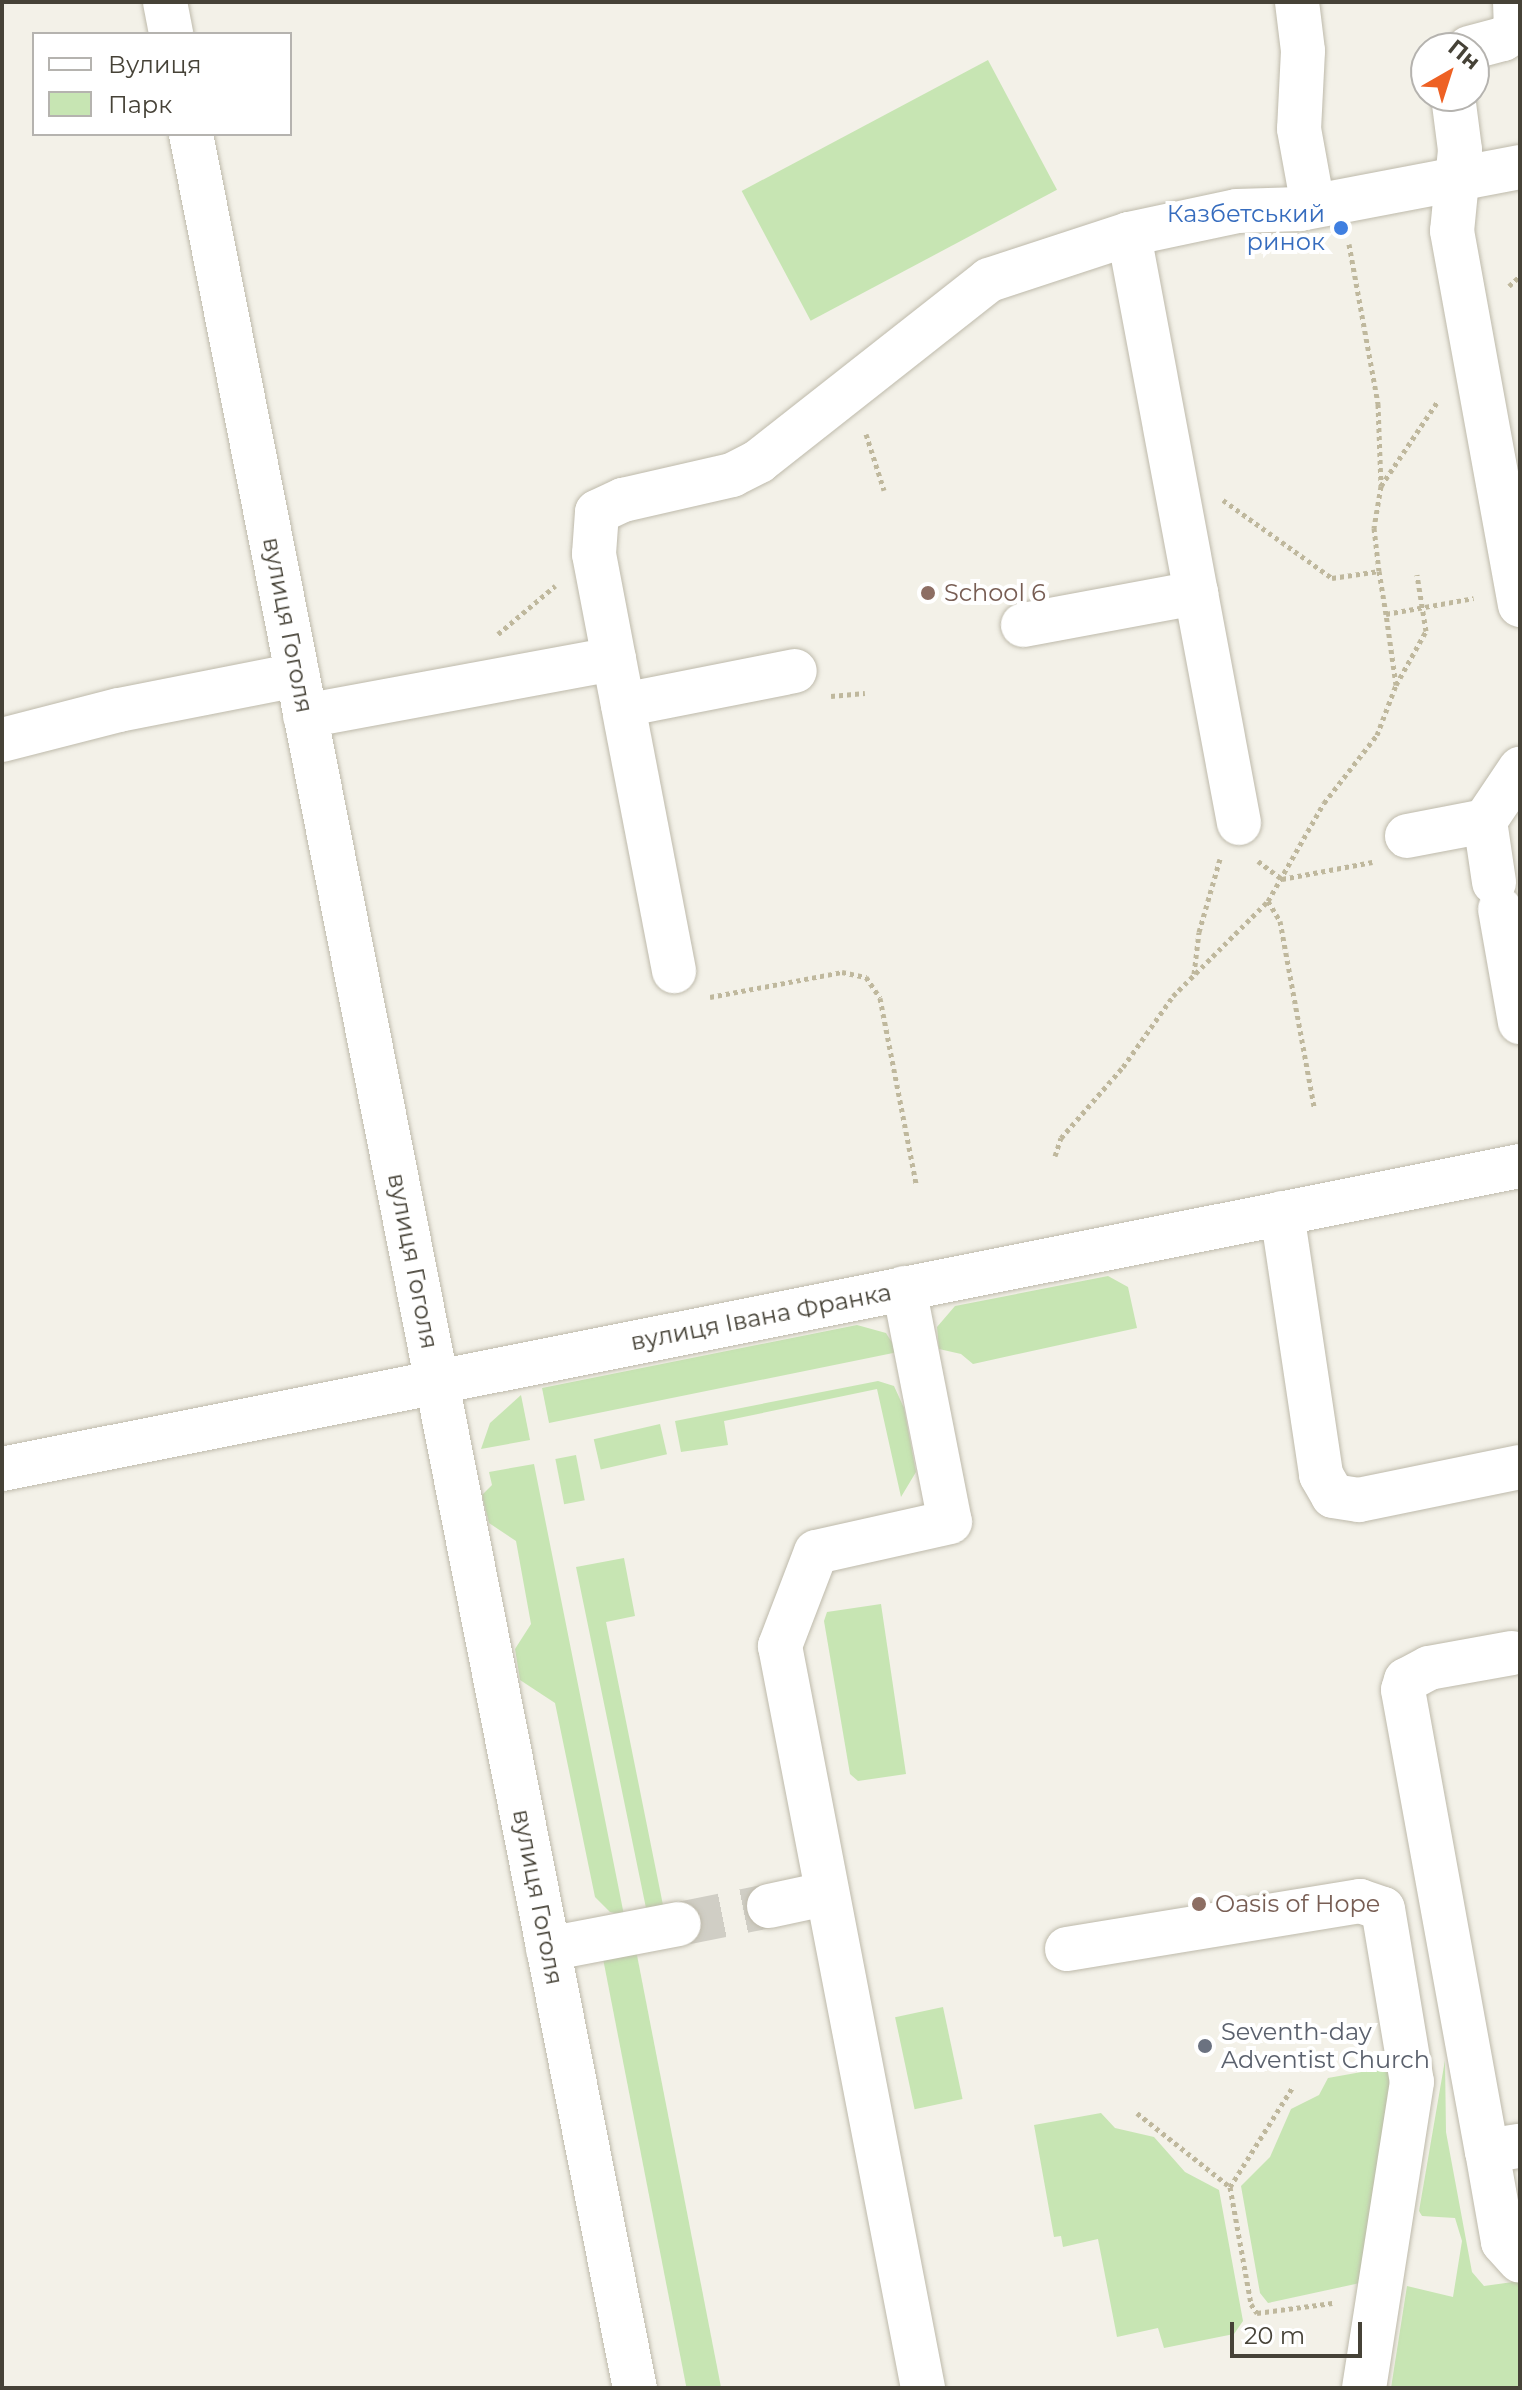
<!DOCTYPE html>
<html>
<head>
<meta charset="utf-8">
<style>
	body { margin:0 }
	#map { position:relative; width:1522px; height:2390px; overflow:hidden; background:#f3f1e8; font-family:Montserrat,sans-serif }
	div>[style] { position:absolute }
	.green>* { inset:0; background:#c7e5b3; transform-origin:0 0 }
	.minor-tunnel>* { height:44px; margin-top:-22px; transform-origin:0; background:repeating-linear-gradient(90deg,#d0cec5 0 44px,transparent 0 66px) }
	.path>* { height:5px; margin-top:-2.5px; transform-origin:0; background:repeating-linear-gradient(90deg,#bfb89d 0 4px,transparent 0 8px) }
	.roads { filter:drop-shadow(0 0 2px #bebaab) drop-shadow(0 0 2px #bebaab) }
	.minor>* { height:44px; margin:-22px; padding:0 22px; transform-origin:22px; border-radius:22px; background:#fff }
	.dots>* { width:22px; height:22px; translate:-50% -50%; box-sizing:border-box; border:4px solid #fff; border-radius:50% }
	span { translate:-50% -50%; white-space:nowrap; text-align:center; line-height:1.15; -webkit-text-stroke:8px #fff; paint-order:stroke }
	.shop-label { font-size:24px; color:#366cbe }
	.right { translate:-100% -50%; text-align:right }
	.education-label { font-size:24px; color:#785e54 }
	.left { translate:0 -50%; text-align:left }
	.street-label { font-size:24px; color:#464237 }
	.worship-label { font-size:24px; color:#5b616d }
	.frame { position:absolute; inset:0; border:4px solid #464237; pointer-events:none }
	.legend { position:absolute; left:32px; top:32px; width:260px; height:104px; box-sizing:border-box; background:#fff; border:2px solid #b5b3af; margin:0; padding:10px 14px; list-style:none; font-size:24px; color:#464237 }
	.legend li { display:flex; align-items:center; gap:16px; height:40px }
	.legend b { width:40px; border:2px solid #b5b3af }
	.north { position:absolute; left:1410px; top:32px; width:80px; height:80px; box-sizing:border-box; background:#fff; border:2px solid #b5b3af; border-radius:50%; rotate:39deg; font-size:22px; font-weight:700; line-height:32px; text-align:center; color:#464237 }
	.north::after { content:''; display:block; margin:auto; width:28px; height:36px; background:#ee6124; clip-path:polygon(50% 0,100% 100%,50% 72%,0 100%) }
	.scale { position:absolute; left:1230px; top:2322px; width:132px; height:36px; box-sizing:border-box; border:4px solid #464237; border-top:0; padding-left:10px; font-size:24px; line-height:28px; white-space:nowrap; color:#464237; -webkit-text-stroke:6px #fff; paint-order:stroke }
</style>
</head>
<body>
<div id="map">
	<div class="green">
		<div style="left:988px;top:60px;width:147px;height:279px;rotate:62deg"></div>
		<div style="clip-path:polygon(1108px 1276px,1128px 1287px,1137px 1328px,973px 1364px,961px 1354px,939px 1349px,937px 1327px,955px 1306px)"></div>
		<div style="clip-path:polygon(857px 1325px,886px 1333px,898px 1352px,549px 1423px,542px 1388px)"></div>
		<div style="clip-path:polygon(878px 1381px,894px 1386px,904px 1408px,916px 1472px,901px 1497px,877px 1389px,724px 1421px,728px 1445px,681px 1452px,675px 1421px)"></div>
		<div style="clip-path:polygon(521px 1395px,530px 1440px,481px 1449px,490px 1423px)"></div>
		<div style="left:660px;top:1424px;width:31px;height:68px;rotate:77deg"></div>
		<div style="left:576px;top:1455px;width:46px;height:21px;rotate:79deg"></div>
		<div style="clip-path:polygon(534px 1464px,624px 1915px,610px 1912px,595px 1897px,555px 1703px,520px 1680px,515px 1649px,531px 1624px,516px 1541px,489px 1523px,482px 1495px,492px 1485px,489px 1472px)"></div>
		<div style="clip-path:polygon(624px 1558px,635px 1616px,606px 1622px,664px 1910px,647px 1913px,576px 1567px)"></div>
		<div style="clip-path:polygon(881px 1604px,906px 1774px,858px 1781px,850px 1774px,824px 1621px,827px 1612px)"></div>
		<div style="left:636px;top:1950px;width:446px;height:34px;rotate:79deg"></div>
		<div style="left:943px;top:2007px;width:94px;height:49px;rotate:78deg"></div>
		<div style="clip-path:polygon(1445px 2060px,1446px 2132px,1472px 2272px,1484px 2286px,1520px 2281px,1520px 2388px,1391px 2388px,1407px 2286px,1453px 2297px,1462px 2241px,1455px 2218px,1422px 2216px,1419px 2211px)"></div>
		<div style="clip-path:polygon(1395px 2066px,1360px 2283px,1268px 2303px,1260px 2293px,1241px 2186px,1270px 2157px,1291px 2109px,1319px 2095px,1328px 2078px)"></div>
		<div style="clip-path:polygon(1101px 2113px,1115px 2128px,1154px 2137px,1185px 2172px,1219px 2190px,1243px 2321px,1234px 2334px,1164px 2348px,1158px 2328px,1117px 2337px,1098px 2239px,1063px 2247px,1061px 2236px,1054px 2237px,1034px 2125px)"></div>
	</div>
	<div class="minor-tunnel">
		<div style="left:679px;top:1924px;width:92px;rotate:-11.3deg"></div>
	</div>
	<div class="path">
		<div style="left:1349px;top:244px;width:163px;rotate:79.7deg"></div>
		<div style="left:1378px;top:404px;width:82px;rotate:87.9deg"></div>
		<div style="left:1381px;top:486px;width:43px;rotate:99.5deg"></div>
		<div style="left:1374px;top:528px;width:43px;rotate:83.4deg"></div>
		<div style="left:1509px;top:286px;width:15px;rotate:-42deg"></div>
		<div style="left:866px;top:434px;width:59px;rotate:72.2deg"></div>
		<div style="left:1381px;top:486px;width:102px;rotate:-56.2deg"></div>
		<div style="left:1223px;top:500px;width:134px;rotate:35.6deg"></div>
		<div style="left:1332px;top:578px;width:48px;rotate:-8.5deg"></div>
		<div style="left:1379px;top:571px;width:44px;rotate:80.8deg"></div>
		<div style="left:1386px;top:614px;width:89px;rotate:-10.3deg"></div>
		<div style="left:498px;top:634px;width:75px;rotate:-40.1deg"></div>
		<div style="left:1396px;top:685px;width:62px;rotate:-60.9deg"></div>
		<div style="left:1426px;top:631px;width:57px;rotate:-99.1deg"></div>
		<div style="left:831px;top:696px;width:34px;rotate:-5deg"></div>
		<div style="left:1258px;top:861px;width:30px;rotate:37deg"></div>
		<div style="left:1282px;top:879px;width:92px;rotate:-10.7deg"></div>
		<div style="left:1268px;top:901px;width:23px;rotate:59deg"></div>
		<div style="left:1280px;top:921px;width:189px;rotate:79.6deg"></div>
		<div style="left:1194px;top:974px;width:42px;rotate:-83.2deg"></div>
		<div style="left:1199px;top:932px;width:76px;rotate:-74deg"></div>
		<div style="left:710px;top:997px;width:134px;rotate:-10.7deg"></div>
		<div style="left:842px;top:972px;width:25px;rotate:12deg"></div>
		<div style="left:866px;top:977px;width:25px;rotate:56deg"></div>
		<div style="left:880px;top:998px;width:189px;rotate:79deg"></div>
		<div style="left:1055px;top:1156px;width:19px;rotate:-72deg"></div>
		<div style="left:1061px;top:1138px;width:94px;rotate:-48.9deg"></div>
		<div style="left:1123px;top:1067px;width:87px;rotate:-54.8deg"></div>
		<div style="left:1173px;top:996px;width:134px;rotate:-45deg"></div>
		<div style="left:1268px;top:901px;width:113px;rotate:-60.3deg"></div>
		<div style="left:1324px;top:803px;width:86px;rotate:-52.1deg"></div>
		<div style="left:1377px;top:735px;width:53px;rotate:-69.2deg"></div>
		<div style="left:1396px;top:685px;width:72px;rotate:-98deg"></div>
		<div style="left:1137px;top:2113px;width:119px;rotate:38.5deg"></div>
		<div style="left:1230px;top:2187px;width:119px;rotate:79.8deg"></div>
		<div style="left:1251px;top:2304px;width:11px;rotate:56deg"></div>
		<div style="left:1257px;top:2313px;width:76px;rotate:-7.6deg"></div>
		<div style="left:1230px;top:2187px;width:117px;rotate:-57.9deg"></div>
	</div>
	<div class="roads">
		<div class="minor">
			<div style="left:165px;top:2px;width:33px;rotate:79deg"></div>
			<div style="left:1297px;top:2px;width:49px;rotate:83deg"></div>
			<div style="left:1303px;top:51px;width:78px;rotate:92.9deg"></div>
			<div style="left:1299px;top:129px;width:78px;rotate:79.7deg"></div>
			<div style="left:1469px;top:48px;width:35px;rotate:-15deg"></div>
			<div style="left:1503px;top:39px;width:16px;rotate:-35deg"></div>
			<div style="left:1516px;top:30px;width:28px;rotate:-92deg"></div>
			<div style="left:1453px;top:96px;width:54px;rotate:82.6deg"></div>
			<div style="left:1460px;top:150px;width:81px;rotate:95.6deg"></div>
			<div style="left:1452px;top:231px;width:380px;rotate:79.7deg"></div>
			<div style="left:191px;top:134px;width:2297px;rotate:78.86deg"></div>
			<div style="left:1196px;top:593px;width:234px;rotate:79.4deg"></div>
			<div style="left:1023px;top:625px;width:176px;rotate:-10.5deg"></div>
			<div style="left:1196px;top:593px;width:365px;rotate:-100.6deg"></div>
			<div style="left:614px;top:659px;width:318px;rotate:79.1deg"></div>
			<div style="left:623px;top:705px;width:175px;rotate:-11.2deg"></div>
			<div style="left:305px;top:716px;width:314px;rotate:-10.5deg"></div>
			<div style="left:614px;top:659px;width:107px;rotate:-100.8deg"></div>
			<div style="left:594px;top:554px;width:42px;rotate:-85.9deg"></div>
			<div style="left:597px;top:512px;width:29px;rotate:-25deg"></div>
			<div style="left:623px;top:500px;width:112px;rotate:-12.9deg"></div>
			<div style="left:732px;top:475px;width:30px;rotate:-27deg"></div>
			<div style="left:759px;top:461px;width:293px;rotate:-38.2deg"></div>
			<div style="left:989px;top:280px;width:147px;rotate:-18.2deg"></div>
			<div style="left:1129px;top:234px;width:110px;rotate:-12deg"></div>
			<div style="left:1237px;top:211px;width:63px;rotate:-1.8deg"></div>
			<div style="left:1300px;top:209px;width:224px;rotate:-10.8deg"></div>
			<div style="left:2px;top:740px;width:121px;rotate:-14.4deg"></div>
			<div style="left:119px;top:710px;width:182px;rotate:-11.1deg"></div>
			<div style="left:1485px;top:821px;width:62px;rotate:81.6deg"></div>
			<div style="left:1407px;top:836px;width:79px;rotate:-10.9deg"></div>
			<div style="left:1485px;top:821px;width:63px;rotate:-56.1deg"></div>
			<div style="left:1500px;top:909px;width:115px;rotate:80deg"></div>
			<div style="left:1282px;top:1213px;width:265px;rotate:81.5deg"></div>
			<div style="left:1321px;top:1475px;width:24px;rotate:60deg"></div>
			<div style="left:1333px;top:1496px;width:26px;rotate:9deg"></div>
			<div style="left:1359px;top:1500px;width:164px;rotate:-11.6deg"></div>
			<div style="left:904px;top:1288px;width:238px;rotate:78.9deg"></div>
			<div style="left:950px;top:1522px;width:137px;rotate:167.4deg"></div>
			<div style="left:816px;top:1552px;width:101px;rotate:111deg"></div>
			<div style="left:780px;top:1646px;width:756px;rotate:79.09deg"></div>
			<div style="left:2px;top:1469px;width:1548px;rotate:-11.29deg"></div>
			<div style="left:1512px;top:1653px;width:84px;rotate:169.8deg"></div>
			<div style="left:1429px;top:1668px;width:26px;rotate:152deg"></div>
			<div style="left:1406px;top:1680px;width:10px;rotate:107deg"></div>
			<div style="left:1403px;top:1690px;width:469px;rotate:79.7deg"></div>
			<div style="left:1487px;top:2151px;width:33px;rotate:-9deg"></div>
			<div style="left:769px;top:1906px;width:57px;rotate:-12.1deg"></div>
			<div style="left:548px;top:1949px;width:133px;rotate:-10.8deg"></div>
			<div style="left:1067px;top:1949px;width:297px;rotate:-9.3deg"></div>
			<div style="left:1360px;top:1901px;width:24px;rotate:19deg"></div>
			<div style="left:1383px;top:1909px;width:175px;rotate:80.5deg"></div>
			<div style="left:1412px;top:2082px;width:310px;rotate:98.9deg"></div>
			<div style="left:1487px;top:2151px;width:92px;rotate:80deg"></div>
			<div style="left:1503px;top:2242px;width:25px;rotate:48deg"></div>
		</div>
	</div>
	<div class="dots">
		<div style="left:1341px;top:228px;background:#3f7fe0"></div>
		<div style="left:928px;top:593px;background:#8d6e63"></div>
		<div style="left:1199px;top:1904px;background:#8d6e63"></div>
		<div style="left:1205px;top:2046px;background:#6b7280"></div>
	</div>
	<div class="shop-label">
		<span class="right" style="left:1325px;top:228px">Казбетський<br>ринок</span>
	</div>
	<div class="education-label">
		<span class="left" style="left:944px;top:593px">School 6</span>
		<span class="left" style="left:1215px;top:1904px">Oasis of Hope</span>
	</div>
	<div class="street-label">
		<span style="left:288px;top:625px;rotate:79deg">вулиця Гоголя</span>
		<span style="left:413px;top:1261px;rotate:79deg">вулиця Гоголя</span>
		<span style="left:761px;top:1317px;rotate:-11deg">вулиця Івана Франка</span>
		<span style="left:538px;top:1897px;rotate:79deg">вулиця Гоголя</span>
	</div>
	<div class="worship-label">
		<span class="left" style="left:1221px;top:2046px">Seventh-day<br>Adventist Church</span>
	</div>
	<div class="frame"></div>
	<ul class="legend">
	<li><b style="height:10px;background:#fff"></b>Вулиця</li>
	<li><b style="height:22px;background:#c7e5b3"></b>Парк</li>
	</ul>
	<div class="north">Пн</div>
	<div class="scale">20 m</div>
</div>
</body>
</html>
